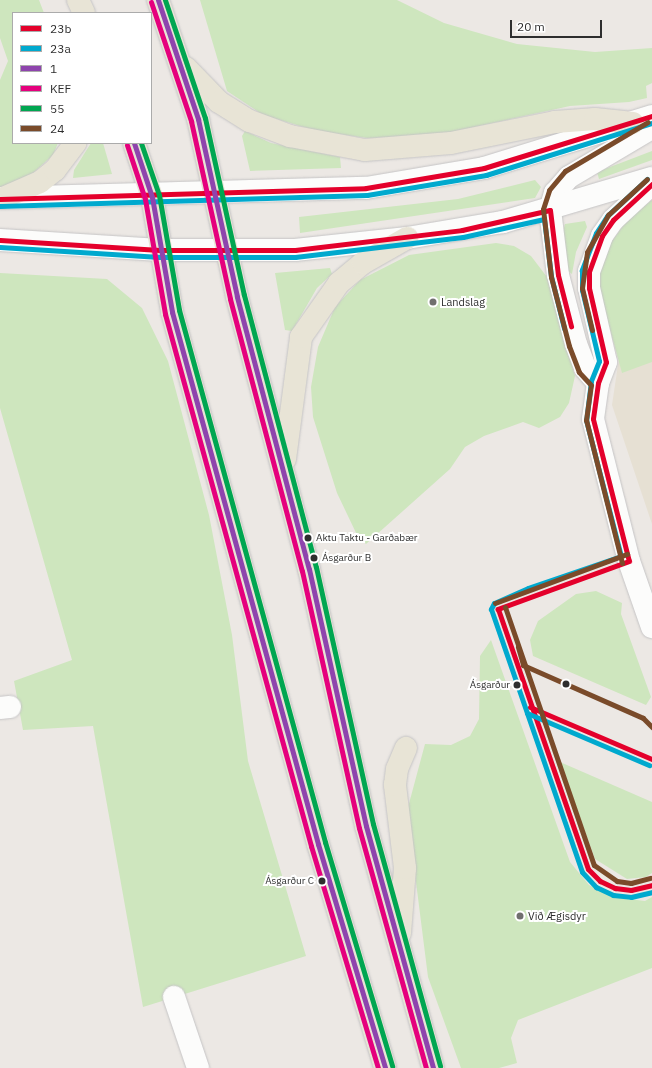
<!DOCTYPE html>
<html>
<head>
<meta charset="utf-8">
<style>
	body { margin:0 }
	#map { position:relative; width:652px; height:1068px; overflow:hidden; background:#ece8e4; font-family:"IBM Plex Sans",sans-serif }
	div>[style] { position:absolute }
	.education>* { inset:0; background:#e6e0d3 }
	.green>* { inset:0; background:#cee6be }
	.roads { filter:drop-shadow(0 0 1px #c5c4c5) drop-shadow(0 0 1px #c5c4c5) }
	.street>* { height:22px; margin:-11px; padding:0 11px; transform-origin:11px; border-radius:11px; background:#fcfcfb }
	.secondary>* { height:22px; margin:-11px; padding:0 11px; transform-origin:11px; border-radius:11px; background:#fcfcfb }
	.primary>* { height:22px; margin:-11px; padding:0 11px; transform-origin:11px; border-radius:11px; background:#e8e4d6 }
	.bus-1>* { height:5px; margin:-2.5px; padding:0 2.5px; transform-origin:2.5px; border-radius:2.5px; background:#e4002b }
	.bus-2>* { height:5px; margin:-2.5px; padding:0 2.5px; transform-origin:2.5px; border-radius:2.5px; background:#00a9ce }
	.bus-3>* { height:5px; margin:-2.5px; padding:0 2.5px; transform-origin:2.5px; border-radius:2.5px; background:#8e44ad }
	.bus-4>* { height:5px; margin:-2.5px; padding:0 2.5px; transform-origin:2.5px; border-radius:2.5px; background:#e5007d }
	.bus-5>* { height:5px; margin:-2.5px; padding:0 2.5px; transform-origin:2.5px; border-radius:2.5px; background:#00a651 }
	.bus-6>* { height:5px; margin:-2.5px; padding:0 2.5px; transform-origin:2.5px; border-radius:2.5px; background:#7a4b2a }
	.dots>* { width:11px; height:11px; translate:-50% -50%; box-sizing:border-box; border:2px solid #fff; border-radius:50% }
	span { translate:-50% -50%; white-space:nowrap; text-align:center; line-height:1.15; -webkit-text-stroke:4px #fff; paint-order:stroke }
	.bus-label { font-size:10px; color:#2e2e2e }
	.left { translate:0 -50%; text-align:left }
	.right { translate:-100% -50%; text-align:right }
	.poi-label { font-size:11px; color:#2e2e2e }
	.legend { position:absolute; left:12px; top:12px; width:140px; height:132px; box-sizing:border-box; background:#fff; border:1px solid #ababab; margin:0; padding:5px 7px; list-style:none; font-size:12px; color:#2e2e2e }
	.legend li { display:flex; align-items:center; gap:8px; height:20px }
	.legend b { width:20px; border:1px solid #ababab }
	.scale { position:absolute; left:510px; top:20px; width:92px; height:18px; box-sizing:border-box; border:2px solid #2e2e2e; border-top:0; padding-left:5px; font-size:12px; line-height:14px; white-space:nowrap; color:#2e2e2e; -webkit-text-stroke:3px #fff; paint-order:stroke }
</style>
</head>
<body>
<div id="map">
	<div class="education">
		<div style="clip-path:polygon(652px 313px,652px 524px,612px 405px,624px 325px)"></div>
	</div>
	<div class="green">
		<div style="clip-path:polygon(0 0,39px 0,44px 13px,13px 13px,13px 143px,58px 143px,53px 155px,33px 173px,0 188px,0 80px,8px 61px,0 38px)"></div>
		<div style="clip-path:polygon(200px 0,397px 0,444px 23px,517px 44px,595px 52px,652px 48px,652px 83px,646px 86px,647px 98px,629px 102px,570px 106px,433px 136px,367px 138px,317px 131px,263px 115px,227px 91px)"></div>
		<div style="clip-path:polygon(245px 131px,271px 143px,340px 157px,341px 168px,250px 171px,242px 136px)"></div>
		<div style="clip-path:polygon(91px 143px,103px 143px,112px 174px,73px 178px,74px 170px)"></div>
		<div style="clip-path:polygon(652px 151px,652px 160px,599px 179px,597px 172px)"></div>
		<div style="clip-path:polygon(535px 180px,541px 187px,535px 198px,300px 233px,299px 217px,458px 199px)"></div>
		<div style="clip-path:polygon(652px 200px,652px 362px,622px 373px,597px 283px,606px 249px,629px 218px)"></div>
		<div style="clip-path:polygon(585px 221px,587px 227px,576px 252px,572px 274px,568px 271px,563px 231px,565px 224px)"></div>
		<div style="clip-path:polygon(496px 243px,514px 246px,531px 256px,547px 277px,575px 376px,569px 403px,560px 417px,539px 428px,523px 422px,484px 436px,465px 447px,450px 469px,366px 544px,358px 537px,337px 493px,313px 417px,311px 387px,318px 347px,335px 307px,360px 280px,409px 255px)"></div>
		<div style="clip-path:polygon(330px 268px,332px 274px,317px 288px,292px 331px,285px 330px,275px 273px)"></div>
		<div style="clip-path:polygon(0 273px,107px 279px,142px 308px,168px 361px,209px 515px,232px 635px,248px 761px,306px 956px,143px 1007px,93px 726px,23px 730px,14px 681px,72px 660px,0 408px)"></div>
		<div style="clip-path:polygon(596px 591px,622px 603px,621px 614px,651px 697px,646px 705px,533px 656px,530px 640px,538px 621px,576px 594px)"></div>
		<div style="clip-path:polygon(491px 640px,570px 862px,589px 885px,613px 897px,645px 901px,652px 897px,652px 968px,518px 1020px,511px 1038px,517px 1063px,499px 1068px,461px 1068px,428px 977px,407px 811px,425px 744px,451px 745px,470px 736px,479px 719px,480px 656px)"></div>
		<div style="clip-path:polygon(560px 762px,652px 802px,652px 873px,646px 877px,627px 879px,595px 859px)"></div>
	</div>
	<div class="roads">
		<div class="street">
			<div style="left:652px;top:184px;width:53px;rotate:137.3deg"></div>
			<div style="left:613px;top:220px;width:19px;rotate:125deg"></div>
			<div style="left:602px;top:236px;width:37px;rotate:110deg"></div>
			<div style="left:589px;top:271px;width:17px;rotate:90deg"></div>
			<div style="left:589px;top:288px;width:76px;rotate:77.1deg"></div>
			<div style="left:606px;top:362px;width:22px;rotate:111deg"></div>
			<div style="left:598px;top:383px;width:36px;rotate:98deg"></div>
			<div style="left:593px;top:419px;width:146px;rotate:75.8deg"></div>
			<div style="left:629px;top:561px;width:70px;rotate:70.8deg"></div>
			<div style="left:550px;top:210px;width:65px;rotate:83deg"></div>
			<div style="left:558px;top:275px;width:71px;rotate:75.4deg"></div>
			<div style="left:576px;top:344px;width:26px;rotate:69deg"></div>
			<div style="left:585px;top:368px;width:20px;rotate:49deg"></div>
			<div style="left:0;top:708px;width:10px;rotate:-6deg"></div>
			<div style="left:174px;top:997px;width:75px;rotate:71.3deg"></div>
		</div>
		<div class="secondary">
			<div style="left:1px;top:198px;width:365px;rotate:-1.6deg"></div>
			<div style="left:366px;top:188px;width:120px;rotate:-9.6deg"></div>
			<div style="left:484px;top:168px;width:176px;rotate:-17.2deg"></div>
			<div style="left:550px;top:210px;width:18px;rotate:-74deg"></div>
			<div style="left:555px;top:193px;width:21px;rotate:-49deg"></div>
			<div style="left:569px;top:177px;width:96px;rotate:-30.6deg"></div>
			<div style="left:0;top:240px;width:160px;rotate:3.6deg"></div>
			<div style="left:160px;top:250px;width:135px"></div>
			<div style="left:295px;top:250px;width:113px;rotate:-6.1deg"></div>
			<div style="left:407px;top:238px;width:97px;rotate:-9.5deg"></div>
			<div style="left:503px;top:222px;width:155px;rotate:-16.5deg"></div>
		</div>
		<div class="primary">
			<div style="left:78px;top:0;width:14px;rotate:65deg"></div>
			<div style="left:158px;top:0;width:126px;rotate:71.4deg"></div>
			<div style="left:198px;top:119px;width:182px;rotate:77.6deg"></div>
			<div style="left:237px;top:297px;width:281px;rotate:75.2deg"></div>
			<div style="left:309px;top:569px;width:263px;rotate:77.5deg"></div>
			<div style="left:366px;top:826px;width:251px;rotate:74.5deg"></div>
			<div style="left:186px;top:68px;width:47px;rotate:45.9deg"></div>
			<div style="left:219px;top:102px;width:36px;rotate:32deg"></div>
			<div style="left:250px;top:121px;width:43px;rotate:20.6deg"></div>
			<div style="left:290px;top:136px;width:76px;rotate:10.6deg"></div>
			<div style="left:365px;top:150px;width:86px;rotate:-4.7deg"></div>
			<div style="left:451px;top:143px;width:106px;rotate:-11.4deg"></div>
			<div style="left:555px;top:122px;width:40px;rotate:-4.3deg"></div>
			<div style="left:595px;top:119px;width:38px;rotate:6deg"></div>
			<div style="left:134px;top:143px;width:57px;rotate:71.6deg"></div>
			<div style="left:152px;top:197px;width:117px;rotate:80.1deg"></div>
			<div style="left:172px;top:312px;width:552px;rotate:74.65deg"></div>
			<div style="left:318px;top:844px;width:234px;rotate:73.3deg"></div>
			<div style="left:3px;top:198px;width:40px;rotate:-23.4deg"></div>
			<div style="left:40px;top:182px;width:19px;rotate:-39deg"></div>
			<div style="left:55px;top:170px;width:34px;rotate:-53deg"></div>
			<div style="left:285px;top:459px;width:123px;rotate:-82.5deg"></div>
			<div style="left:301px;top:337px;width:66px;rotate:-54.9deg"></div>
			<div style="left:339px;top:283px;width:31px;rotate:-40deg"></div>
			<div style="left:363px;top:263px;width:51px;rotate:-29.6deg"></div>
			<div style="left:400px;top:933px;width:65px;rotate:-85.6deg"></div>
			<div style="left:405px;top:868px;width:84px;rotate:-96.9deg"></div>
			<div style="left:395px;top:785px;width:16px;rotate:-83deg"></div>
			<div style="left:397px;top:769px;width:23px;rotate:-67deg"></div>
		</div>
	</div>
	<div class="bus-1">
		<div style="left:652px;top:184px;width:53px;rotate:137.3deg"></div>
		<div style="left:613px;top:220px;width:19px;rotate:125deg"></div>
		<div style="left:602px;top:236px;width:37px;rotate:110deg"></div>
		<div style="left:589px;top:271px;width:17px;rotate:90deg"></div>
		<div style="left:589px;top:288px;width:76px;rotate:77.1deg"></div>
		<div style="left:606px;top:362px;width:22px;rotate:111deg"></div>
		<div style="left:598px;top:383px;width:36px;rotate:98deg"></div>
		<div style="left:593px;top:419px;width:146px;rotate:75.8deg"></div>
		<div style="left:629px;top:561px;width:140px;rotate:159.9deg"></div>
		<div style="left:498px;top:609px;width:275px;rotate:70.9deg"></div>
		<div style="left:588px;top:869px;width:17px;rotate:45deg"></div>
		<div style="left:600px;top:881px;width:17px;rotate:25deg"></div>
		<div style="left:615px;top:888px;width:16px;rotate:7deg"></div>
		<div style="left:631px;top:890px;width:22px;rotate:-13deg"></div>
		<div style="left:0;top:199px;width:366px;rotate:-1.7deg"></div>
		<div style="left:366px;top:188px;width:120px;rotate:-9.6deg"></div>
		<div style="left:484px;top:168px;width:176px;rotate:-17.2deg"></div>
		<div style="left:0;top:240px;width:160px;rotate:3.6deg"></div>
		<div style="left:160px;top:250px;width:135px"></div>
		<div style="left:295px;top:250px;width:168px;rotate:-6.8deg"></div>
		<div style="left:462px;top:230px;width:90px;rotate:-12.8deg"></div>
		<div style="left:550px;top:210px;width:65px;rotate:83deg"></div>
		<div style="left:558px;top:275px;width:53px;rotate:75.7deg"></div>
		<div style="left:530px;top:707px;width:133px;rotate:23.1deg"></div>
	</div>
	<div class="bus-2">
		<div style="left:647px;top:179px;width:54px;rotate:137.2deg"></div>
		<div style="left:607px;top:216px;width:20px;rotate:123deg"></div>
		<div style="left:596px;top:233px;width:40px;rotate:111deg"></div>
		<div style="left:582px;top:270px;width:20px;rotate:90deg"></div>
		<div style="left:582px;top:290px;width:73px;rotate:76.5deg"></div>
		<div style="left:599px;top:361px;width:22px;rotate:112deg"></div>
		<div style="left:591px;top:381px;width:39px;rotate:97deg"></div>
		<div style="left:586px;top:420px;width:140px;rotate:75.6deg"></div>
		<div style="left:621px;top:556px;width:98px;rotate:161deg"></div>
		<div style="left:528px;top:588px;width:37px;rotate:156deg"></div>
		<div style="left:494px;top:603px;width:7px;rotate:117deg"></div>
		<div style="left:491px;top:609px;width:278px;rotate:70.9deg"></div>
		<div style="left:582px;top:872px;width:21px;rotate:47deg"></div>
		<div style="left:596px;top:887px;width:19px;rotate:25deg"></div>
		<div style="left:613px;top:895px;width:18px;rotate:6deg"></div>
		<div style="left:631px;top:897px;width:22px;rotate:-13deg"></div>
		<div style="left:0;top:206px;width:367px;rotate:-1.7deg"></div>
		<div style="left:367px;top:195px;width:121px;rotate:-9.5deg"></div>
		<div style="left:486px;top:175px;width:174px;rotate:-17.4deg"></div>
		<div style="left:0;top:247px;width:160px;rotate:3.6deg"></div>
		<div style="left:160px;top:257px;width:135px"></div>
		<div style="left:295px;top:257px;width:169px;rotate:-6.8deg"></div>
		<div style="left:463px;top:237px;width:83px;rotate:-12.5deg"></div>
		<div style="left:544px;top:219px;width:57px;rotate:83deg"></div>
		<div style="left:551px;top:276px;width:54px;rotate:76deg"></div>
		<div style="left:527px;top:713px;width:133px;rotate:23.1deg"></div>
	</div>
	<div class="bus-3">
		<div style="left:158px;top:0;width:126px;rotate:71.4deg"></div>
		<div style="left:198px;top:119px;width:182px;rotate:77.6deg"></div>
		<div style="left:237px;top:297px;width:281px;rotate:75.2deg"></div>
		<div style="left:309px;top:569px;width:263px;rotate:77.5deg"></div>
		<div style="left:366px;top:826px;width:251px;rotate:74.5deg"></div>
		<div style="left:134px;top:143px;width:57px;rotate:71.6deg"></div>
		<div style="left:152px;top:197px;width:117px;rotate:80.1deg"></div>
		<div style="left:172px;top:312px;width:552px;rotate:74.65deg"></div>
		<div style="left:318px;top:844px;width:234px;rotate:73.3deg"></div>
	</div>
	<div class="bus-4">
		<div style="left:151px;top:2px;width:126px;rotate:71.4deg"></div>
		<div style="left:191px;top:121px;width:182px;rotate:77.6deg"></div>
		<div style="left:230px;top:299px;width:281px;rotate:75.2deg"></div>
		<div style="left:302px;top:571px;width:263px;rotate:77.5deg"></div>
		<div style="left:359px;top:828px;width:249px;rotate:74.4deg"></div>
		<div style="left:127px;top:145px;width:57px;rotate:71.6deg"></div>
		<div style="left:145px;top:199px;width:117px;rotate:80.1deg"></div>
		<div style="left:165px;top:314px;width:552px;rotate:74.65deg"></div>
		<div style="left:311px;top:846px;width:232px;rotate:73.2deg"></div>
	</div>
	<div class="bus-5">
		<div style="left:165px;top:0;width:125px;rotate:71.3deg"></div>
		<div style="left:205px;top:118px;width:181px;rotate:77.6deg"></div>
		<div style="left:244px;top:295px;width:281px;rotate:75.2deg"></div>
		<div style="left:316px;top:567px;width:263px;rotate:77.5deg"></div>
		<div style="left:373px;top:824px;width:251px;rotate:74.5deg"></div>
		<div style="left:141px;top:143px;width:55px;rotate:70.9deg"></div>
		<div style="left:159px;top:195px;width:117px;rotate:80.1deg"></div>
		<div style="left:179px;top:310px;width:552px;rotate:74.65deg"></div>
		<div style="left:325px;top:842px;width:234px;rotate:73.3deg"></div>
	</div>
	<div class="bus-6">
		<div style="left:592px;top:330px;width:43px;rotate:-103.4deg"></div>
		<div style="left:582px;top:288px;width:36px;rotate:-82deg"></div>
		<div style="left:587px;top:252px;width:43px;rotate:-60.4deg"></div>
		<div style="left:608px;top:215px;width:53px;rotate:-42.7deg"></div>
		<div style="left:622px;top:563px;width:147px;rotate:-104.1deg"></div>
		<div style="left:586px;top:420px;width:35px;rotate:-82deg"></div>
		<div style="left:591px;top:385px;width:18px;rotate:-133deg"></div>
		<div style="left:579px;top:372px;width:28px;rotate:-111deg"></div>
		<div style="left:569px;top:346px;width:71px;rotate:-104.6deg"></div>
		<div style="left:551px;top:277px;width:68px;rotate:-96.7deg"></div>
		<div style="left:543px;top:209px;width:20px;rotate:-72deg"></div>
		<div style="left:549px;top:190px;width:25px;rotate:-50deg"></div>
		<div style="left:565px;top:171px;width:96px;rotate:-30.6deg"></div>
		<div style="left:495px;top:603px;width:141px;rotate:-20.4deg"></div>
		<div style="left:505px;top:607px;width:273px;rotate:71deg"></div>
		<div style="left:594px;top:865px;width:28px;rotate:35deg"></div>
		<div style="left:617px;top:881px;width:14px;rotate:8deg"></div>
		<div style="left:631px;top:883px;width:20px;rotate:-15deg"></div>
		<div style="left:518px;top:647px;width:19px;rotate:74deg"></div>
		<div style="left:523px;top:665px;width:131px;rotate:23.8deg"></div>
		<div style="left:643px;top:718px;width:13px;rotate:45deg"></div>
	</div>
	<div class="dots">
		<div style="left:433px;top:302px;background:#706f6e"></div>
		<div style="left:308px;top:538px;background:#2e2e2e"></div>
		<div style="left:314px;top:558px;background:#2e2e2e"></div>
		<div style="left:566px;top:684px;background:#2e2e2e"></div>
		<div style="left:517px;top:685px;background:#2e2e2e"></div>
		<div style="left:322px;top:881px;background:#2e2e2e"></div>
		<div style="left:520px;top:916px;background:#706f6e"></div>
	</div>
	<div class="bus-label">
		<span class="left" style="left:316px;top:538px">Aktu Taktu - Garðabær</span>
		<span class="left" style="left:322px;top:558px">Ásgarður B</span>
		<span class="right" style="left:510px;top:685px">Ásgarður</span>
		<span class="right" style="left:314px;top:881px">Ásgarður C</span>
	</div>
	<div class="poi-label">
		<span class="left" style="left:441px;top:302px">Landslag</span>
		<span class="left" style="left:528px;top:916px">Við Ægisdyr</span>
	</div>
	<ul class="legend">
	<li><b style="height:5px;background:#e4002b"></b>23b</li>
	<li><b style="height:5px;background:#00a9ce"></b>23a</li>
	<li><b style="height:5px;background:#8e44ad"></b>1</li>
	<li><b style="height:5px;background:#e5007d"></b>KEF</li>
	<li><b style="height:5px;background:#00a651"></b>55</li>
	<li><b style="height:5px;background:#7a4b2a"></b>24</li>
	</ul>
	<div class="scale">20 m</div>
</div>
</body>
</html>
